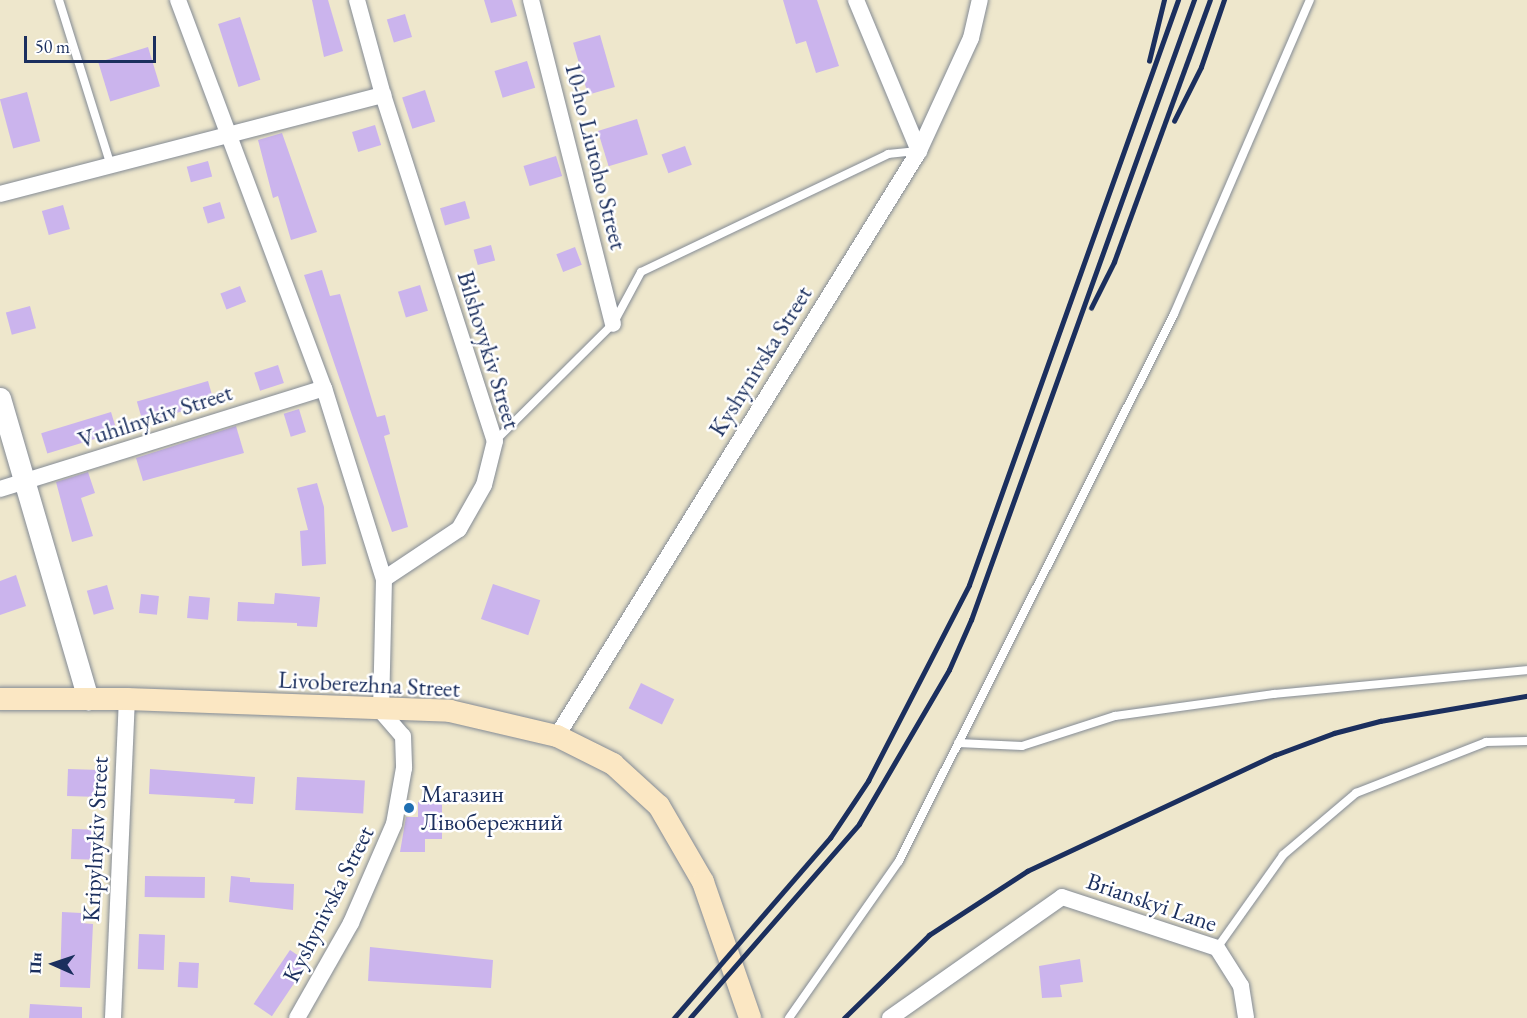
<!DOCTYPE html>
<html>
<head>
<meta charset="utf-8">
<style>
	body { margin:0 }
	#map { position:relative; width:1527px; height:1018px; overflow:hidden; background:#eee7cc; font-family:"EB Garamond",serif }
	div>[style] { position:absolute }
	.building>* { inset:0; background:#cbb4ed; transform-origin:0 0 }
	.roads { filter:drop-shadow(0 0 2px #848b95) drop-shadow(0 0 2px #848b95) }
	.service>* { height:8px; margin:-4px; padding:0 4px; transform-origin:4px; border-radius:4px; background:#fff }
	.minor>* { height:16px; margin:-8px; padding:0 8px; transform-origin:8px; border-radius:8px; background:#fff }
	.tertiary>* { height:21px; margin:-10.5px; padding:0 10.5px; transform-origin:10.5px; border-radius:10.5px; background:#fff }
	.secondary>* { height:22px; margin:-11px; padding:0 11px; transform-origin:11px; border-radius:11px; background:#fbe7c3 }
	.rail>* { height:4.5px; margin:-2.25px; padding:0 2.25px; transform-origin:2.25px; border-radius:2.25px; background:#1b2f5e }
	.dots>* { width:16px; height:16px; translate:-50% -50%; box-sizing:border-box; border:3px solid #fff; border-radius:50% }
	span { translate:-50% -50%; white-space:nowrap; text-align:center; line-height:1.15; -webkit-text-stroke:5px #fff; paint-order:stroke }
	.street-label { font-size:24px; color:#1b2f5e }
	.poi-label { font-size:24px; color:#1b2f5e }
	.left { translate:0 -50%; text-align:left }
	.north { position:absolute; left:24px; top:934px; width:60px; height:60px; -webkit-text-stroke:4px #fff; paint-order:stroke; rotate:273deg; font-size:16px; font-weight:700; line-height:24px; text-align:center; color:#1b2f5e }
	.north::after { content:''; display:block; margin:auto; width:21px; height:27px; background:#1b2f5e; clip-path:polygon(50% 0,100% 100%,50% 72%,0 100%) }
	.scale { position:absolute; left:24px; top:36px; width:132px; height:27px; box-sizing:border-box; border:3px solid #1b2f5e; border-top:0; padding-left:8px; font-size:18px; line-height:21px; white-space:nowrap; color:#1b2f5e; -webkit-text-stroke:4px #fff; paint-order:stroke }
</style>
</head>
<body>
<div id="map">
	<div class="building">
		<div style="clip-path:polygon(312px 0,328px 0,343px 51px,324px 57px)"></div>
		<div style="clip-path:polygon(484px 0,512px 0,517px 16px,491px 23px)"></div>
		<div style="clip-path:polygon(783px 0,817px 0,839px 66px,816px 73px,806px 41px,796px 44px)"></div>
		<div style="left:405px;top:14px;width:24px;height:19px;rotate:73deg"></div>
		<div style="left:240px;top:17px;width:66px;height:23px;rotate:72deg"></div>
		<div style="left:600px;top:35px;width:54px;height:28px;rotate:74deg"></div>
		<div style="left:148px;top:47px;width:41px;height:52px;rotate:73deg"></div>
		<div style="left:527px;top:61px;width:28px;height:34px;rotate:73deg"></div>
		<div style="left:425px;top:90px;width:33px;height:24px;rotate:72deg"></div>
		<div style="left:27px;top:92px;width:51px;height:28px;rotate:75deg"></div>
		<div style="left:637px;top:119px;width:37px;height:41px;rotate:73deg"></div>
		<div style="left:375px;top:125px;width:21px;height:24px;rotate:73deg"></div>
		<div style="clip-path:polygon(282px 133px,317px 232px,291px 240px,278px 196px,273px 198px,258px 140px)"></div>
		<div style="left:685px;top:146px;width:20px;height:25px;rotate:70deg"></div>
		<div style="left:556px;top:156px;width:21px;height:34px;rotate:73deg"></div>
		<div style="left:208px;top:161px;width:16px;height:22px;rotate:75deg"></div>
		<div style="left:465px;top:201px;width:18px;height:26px;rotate:74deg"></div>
		<div style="left:220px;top:202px;width:17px;height:18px;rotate:73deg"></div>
		<div style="left:63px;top:205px;width:25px;height:22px;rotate:74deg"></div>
		<div style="left:491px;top:245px;width:16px;height:18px;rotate:75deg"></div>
		<div style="left:575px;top:247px;width:19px;height:20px;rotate:69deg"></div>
		<div style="clip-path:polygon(322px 270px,330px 296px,340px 294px,377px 417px,385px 415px,390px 434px,384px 436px,408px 527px,392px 532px,304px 275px)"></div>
		<div style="left:420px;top:285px;width:27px;height:23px;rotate:73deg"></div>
		<div style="left:240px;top:286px;width:17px;height:21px;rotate:69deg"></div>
		<div style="left:30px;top:306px;width:23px;height:25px;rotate:75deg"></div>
		<div style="left:278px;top:365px;width:19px;height:25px;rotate:72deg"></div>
		<div style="left:208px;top:381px;width:22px;height:74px;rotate:74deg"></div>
		<div style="left:299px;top:409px;width:24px;height:16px;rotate:73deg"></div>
		<div style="left:111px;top:412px;width:21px;height:73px;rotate:73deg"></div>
		<div style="clip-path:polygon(236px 426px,244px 453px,143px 481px,136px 458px)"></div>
		<div style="clip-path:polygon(88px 472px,95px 493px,81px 498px,93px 536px,72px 542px,56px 482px)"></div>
		<div style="clip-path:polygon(317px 483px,324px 507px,326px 564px,302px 566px,300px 531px,308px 530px,297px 488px)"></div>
		<div style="clip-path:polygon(16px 575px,26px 606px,0 615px,0 581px)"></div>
		<div style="left:493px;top:584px;width:50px;height:37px;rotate:19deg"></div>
		<div style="left:107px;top:585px;width:25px;height:21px;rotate:74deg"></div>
		<div style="clip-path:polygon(275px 593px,320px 597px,317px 627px,297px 626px,297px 623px,237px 621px,238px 602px,274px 604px)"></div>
		<div style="left:141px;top:594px;width:18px;height:19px;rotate:6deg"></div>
		<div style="left:189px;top:596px;width:21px;height:22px;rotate:5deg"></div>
		<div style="left:641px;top:683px;width:37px;height:28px;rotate:26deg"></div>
		<div style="left:68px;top:769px;width:32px;height:27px;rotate:2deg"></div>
		<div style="clip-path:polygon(150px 769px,255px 777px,253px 804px,234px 803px,235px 799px,149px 794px)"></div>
		<div style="left:297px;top:777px;width:68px;height:33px;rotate:3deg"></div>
		<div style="clip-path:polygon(418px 802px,442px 802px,442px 839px,425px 839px,425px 852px,400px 852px,406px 817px,418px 817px)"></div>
		<div style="left:72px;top:829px;width:25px;height:30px;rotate:2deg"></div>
		<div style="left:145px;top:876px;width:60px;height:21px;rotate:1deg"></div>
		<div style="clip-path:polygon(231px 876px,250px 878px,250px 882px,294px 884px,293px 910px,229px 902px)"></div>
		<div style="clip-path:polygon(62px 912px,81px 913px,81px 923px,93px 924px,90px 988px,60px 987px)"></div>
		<div style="left:139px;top:934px;width:26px;height:35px;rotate:2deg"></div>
		<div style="clip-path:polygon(370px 947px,493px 960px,491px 988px,368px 981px)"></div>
		<div style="left:290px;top:950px;width:22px;height:65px;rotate:34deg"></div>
		<div style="clip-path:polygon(1080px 959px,1083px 982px,1060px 985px,1062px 997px,1042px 998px,1039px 966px)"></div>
		<div style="left:179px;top:962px;width:20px;height:25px;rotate:3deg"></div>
		<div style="clip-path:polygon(30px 1004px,82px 1007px,82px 1018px,29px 1018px)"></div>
	</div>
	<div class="roads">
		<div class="service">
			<div style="left:59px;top:0;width:174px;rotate:72.6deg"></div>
			<div style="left:495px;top:441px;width:166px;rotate:-44.8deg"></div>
			<div style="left:613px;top:324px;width:59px;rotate:-61.7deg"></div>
			<div style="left:641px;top:272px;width:274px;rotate:-25.5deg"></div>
			<div style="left:888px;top:154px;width:30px;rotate:-6deg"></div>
			<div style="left:958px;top:743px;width:64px;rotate:2.7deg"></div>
			<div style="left:1022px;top:746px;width:98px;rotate:-17.9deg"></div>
			<div style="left:1115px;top:716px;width:161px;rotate:-7.9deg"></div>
			<div style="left:1274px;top:694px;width:254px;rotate:-5.4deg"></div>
			<div style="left:1217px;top:948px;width:114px;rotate:-54.6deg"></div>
			<div style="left:1283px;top:855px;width:96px;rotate:-40.3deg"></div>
			<div style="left:1356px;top:793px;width:140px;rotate:-21.4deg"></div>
			<div style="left:1486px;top:742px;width:41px;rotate:-1.4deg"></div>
			<div style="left:789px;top:1018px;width:192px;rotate:-55deg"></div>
			<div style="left:899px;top:861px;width:612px;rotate:-63.31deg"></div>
			<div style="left:1174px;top:314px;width:342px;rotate:-66.6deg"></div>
		</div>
		<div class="minor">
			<div style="left:178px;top:0;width:415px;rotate:69.4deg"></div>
			<div style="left:324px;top:388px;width:200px;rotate:72.6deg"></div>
			<div style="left:384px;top:579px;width:132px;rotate:91.3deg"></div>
			<div style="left:381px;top:711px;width:33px;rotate:49deg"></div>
			<div style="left:403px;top:736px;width:32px;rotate:88deg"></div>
			<div style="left:404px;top:768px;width:57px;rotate:100.1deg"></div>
			<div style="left:394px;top:824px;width:108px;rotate:113.5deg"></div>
			<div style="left:351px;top:923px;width:109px;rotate:119.6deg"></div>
			<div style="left:357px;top:0;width:98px;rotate:74.7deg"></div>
			<div style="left:383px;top:95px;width:364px;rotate:72.1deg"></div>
			<div style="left:495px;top:441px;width:45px;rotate:104deg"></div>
			<div style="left:484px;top:485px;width:51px;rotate:119.6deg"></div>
			<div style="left:459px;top:529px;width:90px;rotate:146.3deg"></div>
			<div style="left:531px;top:0;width:334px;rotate:75.8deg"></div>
			<div style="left:856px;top:0;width:164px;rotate:67.4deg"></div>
			<div style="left:0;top:194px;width:396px;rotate:-14.5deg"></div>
			<div style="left:0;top:489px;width:339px;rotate:-17.3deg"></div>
			<div style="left:557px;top:736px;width:688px;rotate:-58.25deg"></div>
			<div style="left:919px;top:151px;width:124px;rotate:-65.3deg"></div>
			<div style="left:971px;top:38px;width:39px;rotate:-77deg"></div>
			<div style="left:113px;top:1018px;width:319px;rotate:-87.5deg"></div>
			<div style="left:890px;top:1018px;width:210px;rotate:-35.1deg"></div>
			<div style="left:1062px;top:897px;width:163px;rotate:18.2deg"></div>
			<div style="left:1217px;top:948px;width:45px;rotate:57.7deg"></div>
			<div style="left:1241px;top:986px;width:32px;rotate:81deg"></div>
		</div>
		<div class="tertiary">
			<div style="left:0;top:398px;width:314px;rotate:73.7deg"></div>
		</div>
		<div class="secondary">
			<div style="left:0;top:699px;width:127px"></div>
			<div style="left:127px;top:699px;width:323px;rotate:2.1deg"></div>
			<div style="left:450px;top:711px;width:110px;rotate:13.2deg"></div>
			<div style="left:557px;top:736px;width:63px;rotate:26.6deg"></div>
			<div style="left:613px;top:764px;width:62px;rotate:42.4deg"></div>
			<div style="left:659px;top:806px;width:88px;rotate:59.9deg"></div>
			<div style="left:703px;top:882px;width:144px;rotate:70.9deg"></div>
		</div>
	</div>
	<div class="rail">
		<div style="left:1149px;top:61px;width:63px;rotate:-76.2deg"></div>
		<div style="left:1174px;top:121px;width:60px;rotate:-63.4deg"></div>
		<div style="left:1201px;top:67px;width:71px;rotate:-71.1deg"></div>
		<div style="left:1091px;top:308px;width:51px;rotate:-63.4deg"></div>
		<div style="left:1114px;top:262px;width:279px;rotate:-69.9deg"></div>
		<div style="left:674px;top:1018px;width:238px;rotate:-49.1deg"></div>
		<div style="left:830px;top:838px;width:69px;rotate:-56.3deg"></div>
		<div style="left:868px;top:781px;width:220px;rotate:-62.7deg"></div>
		<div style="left:969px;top:585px;width:621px;rotate:-70.34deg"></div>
		<div style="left:690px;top:1018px;width:257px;rotate:-48.9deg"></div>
		<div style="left:859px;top:824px;width:178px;rotate:-59.7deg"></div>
		<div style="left:949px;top:670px;width:55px;rotate:-66.3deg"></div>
		<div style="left:971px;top:620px;width:659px;rotate:-70.22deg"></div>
		<div style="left:844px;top:1018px;width:119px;rotate:-44.3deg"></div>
		<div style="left:929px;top:935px;width:117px;rotate:-33.1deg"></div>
		<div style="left:1027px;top:871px;width:274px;rotate:-25.1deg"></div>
		<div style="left:1275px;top:755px;width:63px;rotate:-20.4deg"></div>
		<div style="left:1334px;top:733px;width:48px;rotate:-14.6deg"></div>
		<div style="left:1380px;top:721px;width:149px;rotate:-9.7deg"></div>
	</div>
	<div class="dots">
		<div style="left:409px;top:808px;background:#1f6fb2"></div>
	</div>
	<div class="street-label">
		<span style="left:596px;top:156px;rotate:76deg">10-ho Liutoho Street</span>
		<span style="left:489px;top:350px;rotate:73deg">Bilshovykiv Street</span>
		<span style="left:760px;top:361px;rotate:-58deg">Kyshynivska Street</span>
		<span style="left:155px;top:416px;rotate:-18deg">Vuhilnykiv Street</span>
		<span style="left:369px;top:684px;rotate:3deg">Livoberezhna Street</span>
		<span style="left:95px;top:839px;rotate:-87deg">Kripylnykiv Street</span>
		<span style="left:1152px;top:902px;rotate:19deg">Brianskyi Lane</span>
		<span style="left:328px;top:904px;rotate:-63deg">Kyshynivska Street</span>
	</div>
	<div class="poi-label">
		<span class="left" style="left:421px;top:808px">Магазин<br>Лівобережний</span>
	</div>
	<div class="north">Пн</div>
	<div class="scale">50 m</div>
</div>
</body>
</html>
